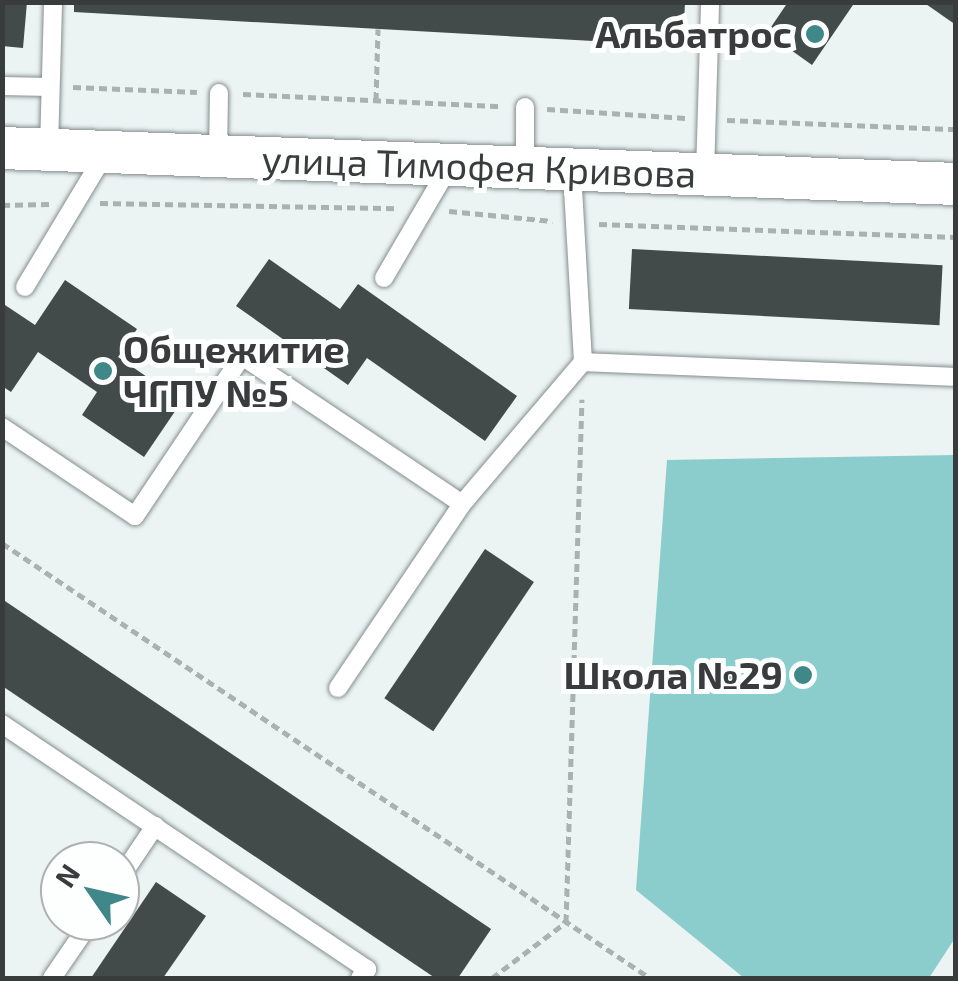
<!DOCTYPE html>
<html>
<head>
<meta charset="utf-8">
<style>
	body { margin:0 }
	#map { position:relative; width:958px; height:981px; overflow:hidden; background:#ebf3f3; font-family:"Exo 2",sans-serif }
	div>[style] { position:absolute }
	.green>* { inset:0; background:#8bcdcd }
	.building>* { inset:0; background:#434a4a; transform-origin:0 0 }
	.path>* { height:5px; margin-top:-2.5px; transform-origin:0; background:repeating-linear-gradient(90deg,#abb1b1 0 8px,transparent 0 13px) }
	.roads { filter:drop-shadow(0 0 2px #858d8d) drop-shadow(0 0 2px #858d8d) }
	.service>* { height:18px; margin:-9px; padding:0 9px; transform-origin:9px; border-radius:9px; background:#fff }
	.tertiary>* { height:42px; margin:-21px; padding:0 21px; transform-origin:21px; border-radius:21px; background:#fff }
	.dots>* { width:28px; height:28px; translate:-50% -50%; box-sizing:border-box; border:5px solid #fdffff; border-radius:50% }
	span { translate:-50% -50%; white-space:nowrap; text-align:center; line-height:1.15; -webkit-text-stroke:10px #fdffff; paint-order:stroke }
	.poi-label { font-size:38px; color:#393c3c; font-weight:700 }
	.right { translate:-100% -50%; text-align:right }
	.left { translate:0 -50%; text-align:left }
	.street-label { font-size:38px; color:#393c3c }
	.frame { position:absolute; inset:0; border:5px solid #393c3c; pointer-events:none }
	.north { position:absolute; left:40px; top:841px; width:100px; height:100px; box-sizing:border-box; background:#fdffff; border:2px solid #afb1b1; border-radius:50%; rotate:304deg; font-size:28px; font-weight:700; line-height:40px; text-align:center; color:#393c3c }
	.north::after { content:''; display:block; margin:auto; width:35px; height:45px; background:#3f8788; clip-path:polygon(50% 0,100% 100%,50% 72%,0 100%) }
</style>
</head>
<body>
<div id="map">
	<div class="green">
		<div style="clip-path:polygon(955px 455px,955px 938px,929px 978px,744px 978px,636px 890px,667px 460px)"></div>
	</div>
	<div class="building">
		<div style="clip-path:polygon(2px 2px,27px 2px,23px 48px,2px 46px)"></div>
		<div style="clip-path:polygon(74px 2px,685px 2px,683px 46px,74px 12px)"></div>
		<div style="clip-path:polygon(788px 2px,855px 2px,812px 65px,767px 33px)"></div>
		<div style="clip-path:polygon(923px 2px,956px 2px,956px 25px)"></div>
		<div style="left:632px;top:249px;width:311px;height:60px;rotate:3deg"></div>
		<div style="clip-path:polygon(269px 259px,340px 309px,358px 284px,517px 396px,485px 441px,367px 358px,348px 385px,236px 306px)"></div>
		<div style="clip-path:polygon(65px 280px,137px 329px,118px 357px,182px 401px,144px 457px,82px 415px,97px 392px,38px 352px,11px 392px,2px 386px,2px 303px,35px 325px)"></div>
		<div style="left:485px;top:549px;width:59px;height:180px;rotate:34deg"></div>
		<div style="left:2px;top:599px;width:590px;height:72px;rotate:34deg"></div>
		<div style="clip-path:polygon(156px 882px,206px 916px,163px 978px,91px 978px)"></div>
	</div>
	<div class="path">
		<div style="left:73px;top:87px;width:124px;rotate:2.3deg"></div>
		<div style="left:243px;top:94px;width:258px;rotate:2.7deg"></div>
		<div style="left:376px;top:100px;width:71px;rotate:-88.4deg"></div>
		<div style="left:547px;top:109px;width:139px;rotate:3.7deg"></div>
		<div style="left:727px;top:120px;width:229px;rotate:2.3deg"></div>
		<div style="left:100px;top:203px;width:298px;rotate:1deg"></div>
		<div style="left:2px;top:205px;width:47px;rotate:-1.2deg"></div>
		<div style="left:449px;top:211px;width:104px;rotate:5.5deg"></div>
		<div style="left:599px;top:224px;width:357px;rotate:2.1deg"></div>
		<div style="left:2px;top:543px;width:780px;rotate:33.87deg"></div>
		<div style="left:492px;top:978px;width:93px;rotate:-37.1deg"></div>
		<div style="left:566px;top:922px;width:523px;rotate:-88.25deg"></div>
	</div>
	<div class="roads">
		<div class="service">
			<div style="left:2px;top:86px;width:48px;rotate:1.2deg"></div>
			<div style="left:525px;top:107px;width:60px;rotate:90deg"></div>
			<div style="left:49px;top:148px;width:146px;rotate:-88.4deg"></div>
			<div style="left:218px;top:156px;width:63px;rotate:-89.1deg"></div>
			<div style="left:705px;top:174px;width:172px;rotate:-88.3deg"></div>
			<div style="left:384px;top:278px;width:131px;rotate:-59.7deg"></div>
			<div style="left:25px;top:287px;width:157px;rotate:-59deg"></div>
			<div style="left:583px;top:362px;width:373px;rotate:2.3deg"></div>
			<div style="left:2px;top:427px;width:160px;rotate:33.8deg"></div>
			<div style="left:135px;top:516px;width:192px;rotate:-56.2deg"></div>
			<div style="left:242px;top:356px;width:265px;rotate:33.9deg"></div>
			<div style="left:338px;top:688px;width:222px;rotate:-56deg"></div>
			<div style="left:462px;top:504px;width:187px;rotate:-49.6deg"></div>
			<div style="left:583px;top:362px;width:191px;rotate:-93.3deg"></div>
			<div style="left:2px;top:724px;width:440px;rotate:33.9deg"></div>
			<div style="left:367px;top:969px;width:11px;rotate:128deg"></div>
			<div style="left:120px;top:878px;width:63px;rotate:-56.1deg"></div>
			<div style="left:52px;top:978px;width:69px;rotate:-55.6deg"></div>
		</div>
		<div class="tertiary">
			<div style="left:2px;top:148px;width:955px;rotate:2.16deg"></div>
		</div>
	</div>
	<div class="dots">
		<div style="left:815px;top:34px;background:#3f8788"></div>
		<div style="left:103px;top:371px;background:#3f8788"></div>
		<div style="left:803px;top:675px;background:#3f8788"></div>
	</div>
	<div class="poi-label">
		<span class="right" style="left:792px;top:34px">Альбатрос</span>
		<span class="left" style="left:123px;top:371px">Общежитие<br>ЧГПУ №5</span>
		<span class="right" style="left:783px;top:675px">Школа №29</span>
	</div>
	<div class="street-label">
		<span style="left:479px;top:166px;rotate:2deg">улица Тимофея Кривова</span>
	</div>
	<div class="frame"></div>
	<div class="north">N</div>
</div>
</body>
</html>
